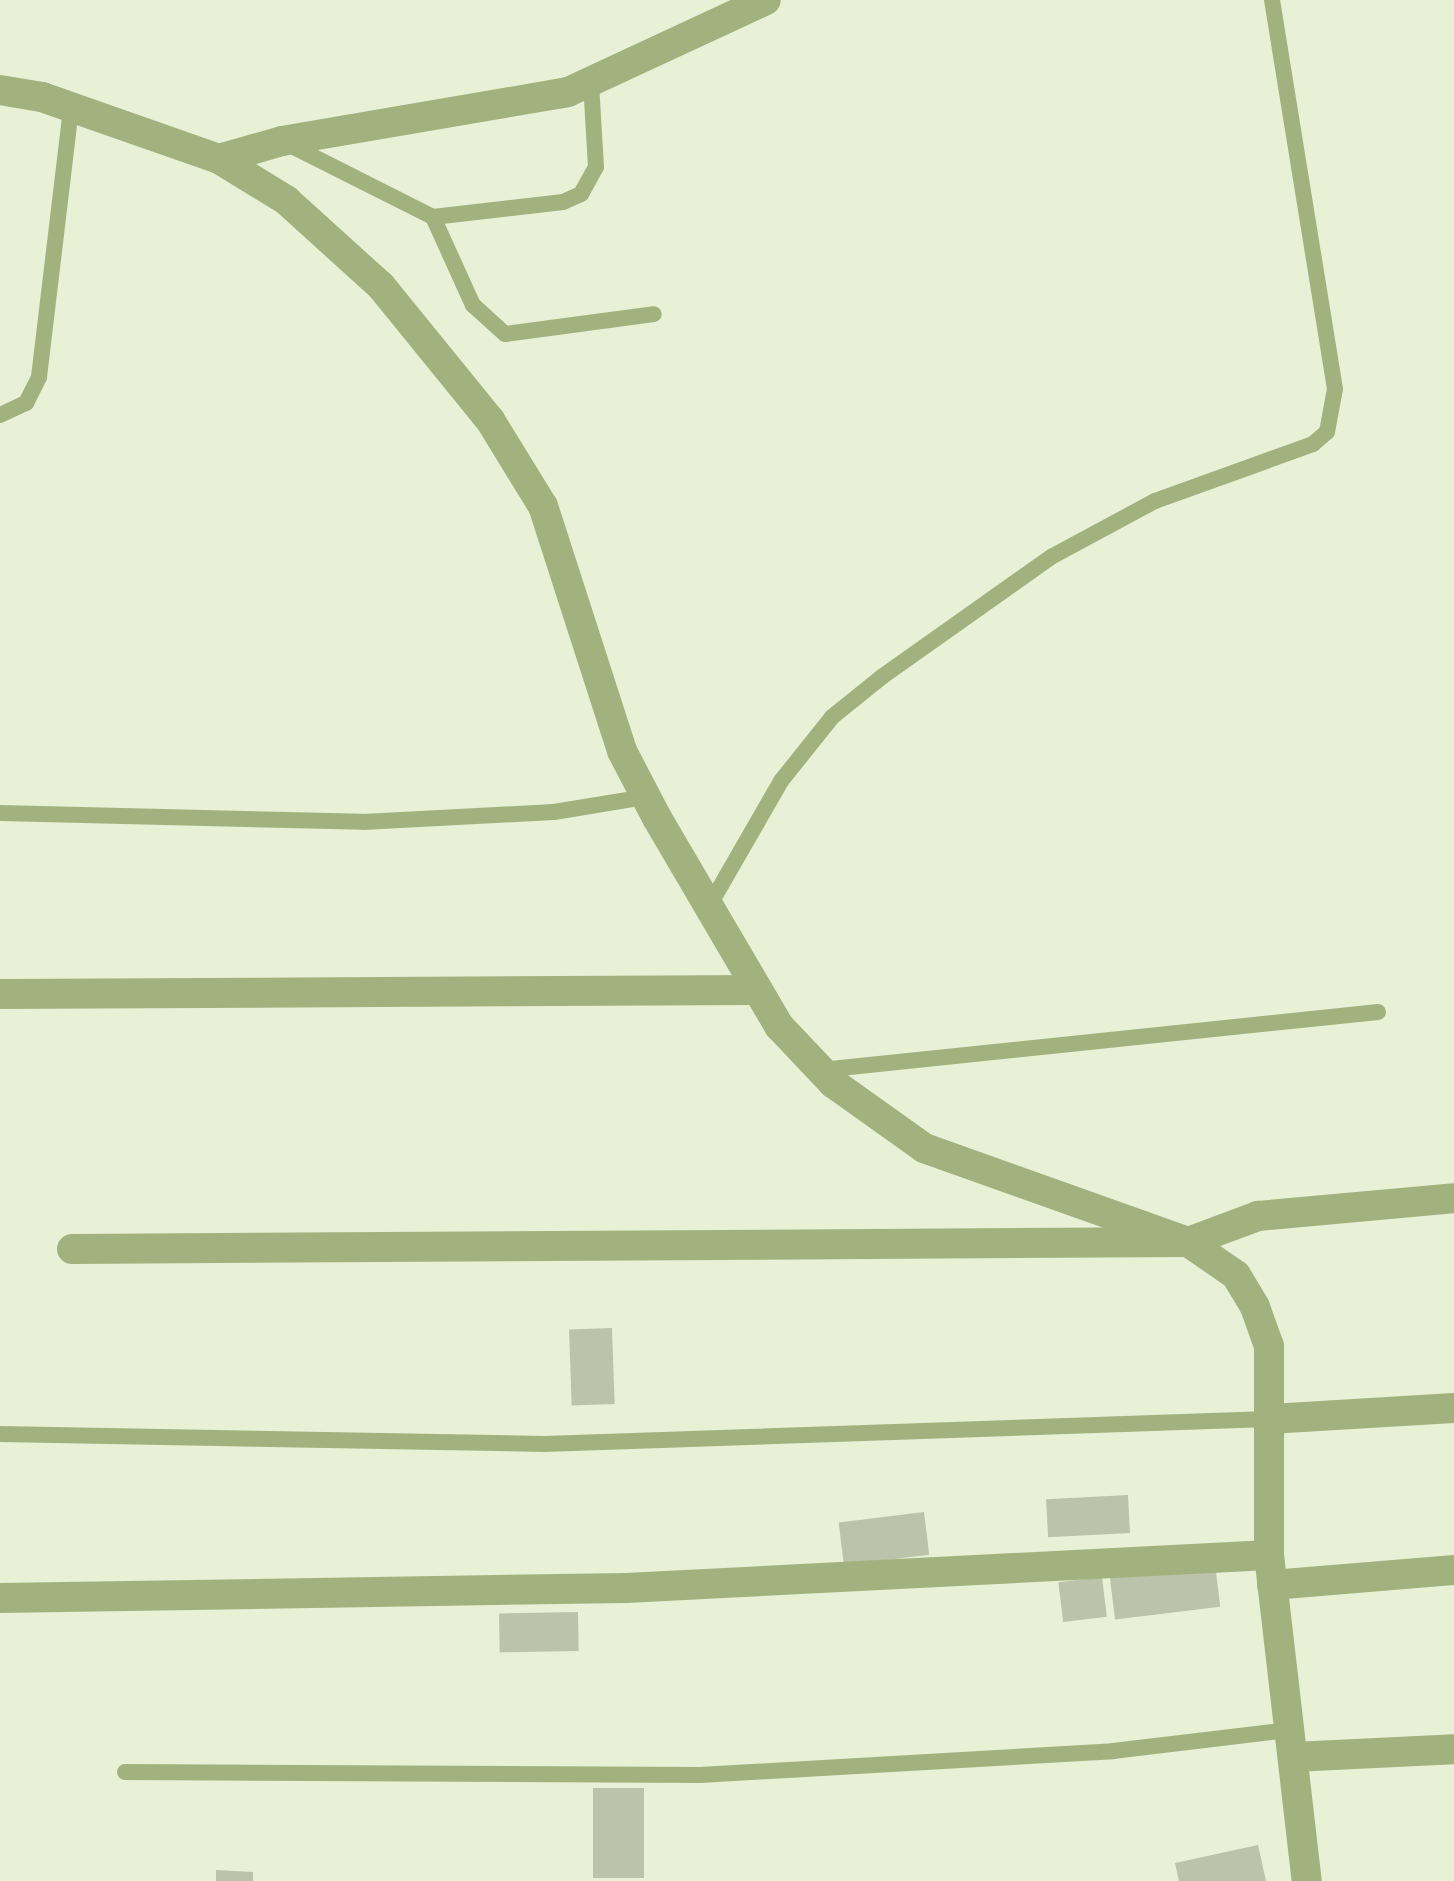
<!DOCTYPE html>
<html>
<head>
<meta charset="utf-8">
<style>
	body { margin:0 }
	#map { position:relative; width:1454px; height:1881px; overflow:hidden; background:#e8f1d6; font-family:Overpass,sans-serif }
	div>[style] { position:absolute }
	.building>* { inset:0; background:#bbc3aa; transform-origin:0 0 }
	.lane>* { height:16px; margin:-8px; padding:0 8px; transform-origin:8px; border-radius:8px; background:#a2b27f }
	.street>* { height:30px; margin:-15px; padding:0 15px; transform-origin:15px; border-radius:15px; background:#a2b27f }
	span { translate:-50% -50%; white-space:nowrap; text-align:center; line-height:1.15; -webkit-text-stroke:8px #e8f1d6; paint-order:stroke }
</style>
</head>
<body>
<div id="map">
	<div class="building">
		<div style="left:612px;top:1328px;width:76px;height:43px;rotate:88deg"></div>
		<div style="left:1128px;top:1495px;width:38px;height:82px;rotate:87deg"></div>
		<div style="left:924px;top:1512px;width:43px;height:86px;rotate:83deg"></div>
		<div style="left:1215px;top:1564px;width:43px;height:106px;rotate:83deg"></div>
		<div style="left:1102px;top:1577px;width:40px;height:44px;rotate:83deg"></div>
		<div style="left:578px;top:1612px;width:39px;height:79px;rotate:89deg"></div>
		<div style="left:593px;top:1788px;width:51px;height:90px"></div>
		<div style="clip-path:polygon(1258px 1845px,1266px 1881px,1179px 1881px,1175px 1863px)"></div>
		<div style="clip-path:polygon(216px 1870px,253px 1872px,253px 1881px,216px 1881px)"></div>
	</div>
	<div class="lane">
		<div style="left:284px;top:142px;width:167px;rotate:26.7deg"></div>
		<div style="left:433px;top:217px;width:131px;rotate:-6.6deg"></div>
		<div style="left:563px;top:202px;width:20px;rotate:-24deg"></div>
		<div style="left:581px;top:194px;width:31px;rotate:-61deg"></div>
		<div style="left:596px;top:167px;width:85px;rotate:-93.4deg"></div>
		<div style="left:433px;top:217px;width:97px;rotate:65.6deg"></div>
		<div style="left:473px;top:305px;width:43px;rotate:42.2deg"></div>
		<div style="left:505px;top:334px;width:150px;rotate:-7.6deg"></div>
		<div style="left:0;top:415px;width:29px;rotate:-25deg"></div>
		<div style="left:26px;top:403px;width:29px;rotate:-63deg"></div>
		<div style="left:39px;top:377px;width:271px;rotate:-83.2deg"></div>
		<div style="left:0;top:813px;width:363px;rotate:1.4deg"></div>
		<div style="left:363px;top:822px;width:191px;rotate:-3deg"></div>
		<div style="left:554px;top:812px;width:93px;rotate:-9.3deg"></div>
		<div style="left:708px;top:908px;width:146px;rotate:-60.1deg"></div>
		<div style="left:781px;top:781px;width:82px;rotate:-51.4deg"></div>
		<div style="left:832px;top:717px;width:65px;rotate:-38.8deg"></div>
		<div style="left:883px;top:676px;width:206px;rotate:-35.3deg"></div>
		<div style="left:1051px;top:557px;width:118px;rotate:-28.3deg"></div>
		<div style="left:1155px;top:501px;width:168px;rotate:-19.8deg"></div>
		<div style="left:1313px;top:444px;width:18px;rotate:-41deg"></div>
		<div style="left:1327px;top:432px;width:44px;rotate:-79.5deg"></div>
		<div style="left:1335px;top:389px;width:394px;rotate:-99.2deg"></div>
		<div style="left:821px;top:1070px;width:560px;rotate:-5.94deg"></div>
		<div style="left:0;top:1434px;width:544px;rotate:1.05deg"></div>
		<div style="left:544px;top:1444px;width:725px;rotate:-1.97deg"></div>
		<div style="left:125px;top:1772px;width:575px;rotate:0.3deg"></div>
		<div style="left:700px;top:1775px;width:414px;rotate:-3.3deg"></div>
		<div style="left:1113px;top:1751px;width:177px;rotate:-6.8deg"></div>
	</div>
	<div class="street">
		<div style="left:0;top:90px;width:43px;rotate:9.5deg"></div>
		<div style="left:42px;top:97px;width:188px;rotate:19.3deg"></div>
		<div style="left:219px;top:159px;width:79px;rotate:31.5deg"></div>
		<div style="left:286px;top:200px;width:128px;rotate:42.2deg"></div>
		<div style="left:381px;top:286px;width:173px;rotate:50.9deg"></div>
		<div style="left:490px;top:420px;width:101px;rotate:58.4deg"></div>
		<div style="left:543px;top:506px;width:257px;rotate:72.1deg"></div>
		<div style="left:622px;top:751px;width:76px;rotate:62.4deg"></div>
		<div style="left:657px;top:818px;width:241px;rotate:59.6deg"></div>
		<div style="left:779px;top:1026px;width:79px;rotate:46.5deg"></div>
		<div style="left:833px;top:1083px;width:112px;rotate:35.5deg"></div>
		<div style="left:924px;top:1148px;width:280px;rotate:19.6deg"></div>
		<div style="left:1188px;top:1242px;width:58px;rotate:34.5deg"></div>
		<div style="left:1236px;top:1275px;width:37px;rotate:59deg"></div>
		<div style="left:1255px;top:1307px;width:41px;rotate:70.3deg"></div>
		<div style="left:1269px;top:1346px;width:209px;rotate:90deg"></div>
		<div style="left:1269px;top:1555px;width:328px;rotate:83.4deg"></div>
		<div style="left:219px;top:159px;width:66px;rotate:-15.9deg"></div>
		<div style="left:282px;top:141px;width:290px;rotate:-9.7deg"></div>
		<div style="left:568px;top:92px;width:218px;rotate:-24.9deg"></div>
		<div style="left:0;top:994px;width:757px;rotate:-0.3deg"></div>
		<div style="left:72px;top:1249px;width:1116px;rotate:-0.36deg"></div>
		<div style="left:1188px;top:1242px;width:75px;rotate:-20.4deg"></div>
		<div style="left:1258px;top:1216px;width:197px;rotate:-5.2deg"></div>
		<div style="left:1269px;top:1419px;width:185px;rotate:-3.4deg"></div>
		<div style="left:1272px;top:1585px;width:183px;rotate:-4.7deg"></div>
		<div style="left:0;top:1598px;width:626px;rotate:-0.92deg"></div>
		<div style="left:626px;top:1588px;width:644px;rotate:-2.94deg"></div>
		<div style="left:1293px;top:1757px;width:161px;rotate:-2.8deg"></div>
	</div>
</div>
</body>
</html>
